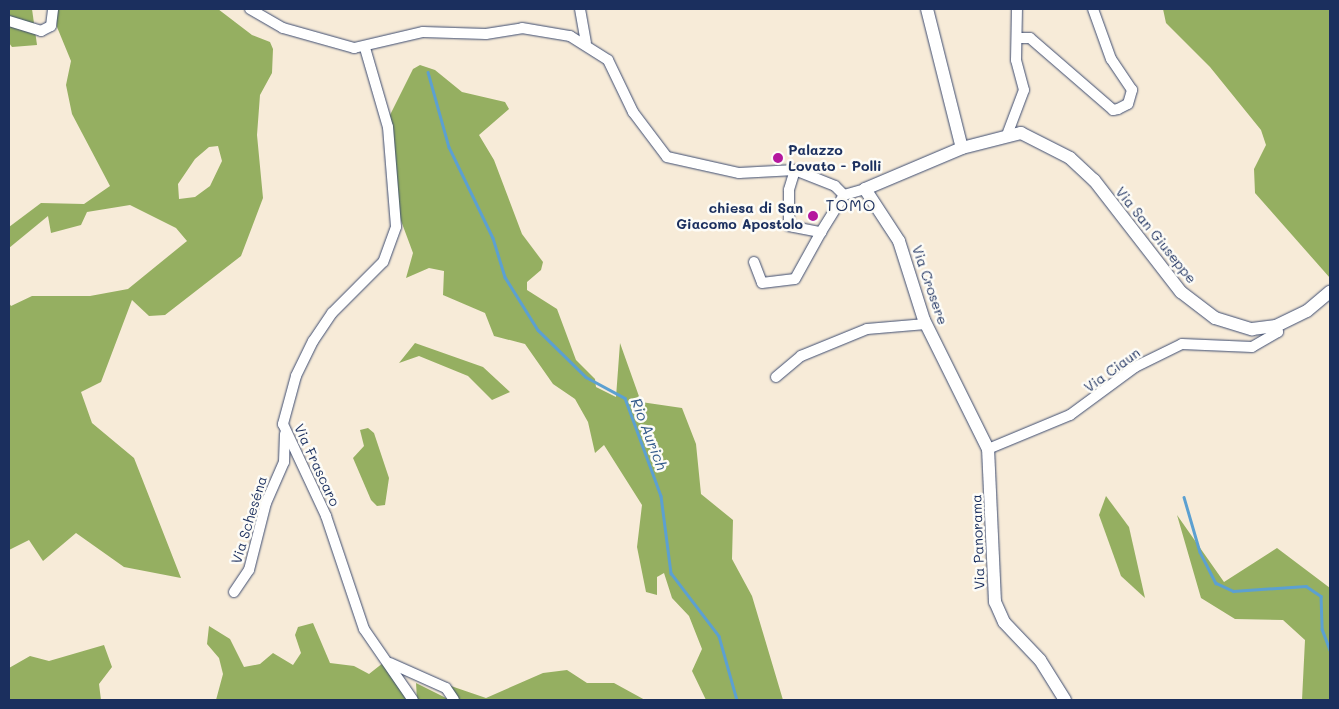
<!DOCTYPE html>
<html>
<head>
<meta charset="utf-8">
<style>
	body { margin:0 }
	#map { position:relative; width:1339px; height:709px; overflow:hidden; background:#f7ebd8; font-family:Mali,sans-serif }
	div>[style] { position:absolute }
	.forest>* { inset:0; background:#95af61 }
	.stream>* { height:2.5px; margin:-1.25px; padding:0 1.25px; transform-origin:1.25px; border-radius:1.25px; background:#5ca0d1 }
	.roads { filter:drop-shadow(0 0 1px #3c4b70) drop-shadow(0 0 1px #3c4b70) }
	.minor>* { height:10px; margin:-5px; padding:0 5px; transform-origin:5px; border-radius:5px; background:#fff }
	.tertiary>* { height:12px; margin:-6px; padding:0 6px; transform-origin:6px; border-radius:6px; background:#fff }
	.dots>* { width:14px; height:14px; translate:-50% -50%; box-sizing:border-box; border:2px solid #fdfcf7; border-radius:50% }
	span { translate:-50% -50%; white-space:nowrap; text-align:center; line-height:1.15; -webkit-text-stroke:5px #fdfcf7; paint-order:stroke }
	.poi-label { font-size:14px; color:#1b2f5e; font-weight:700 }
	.left { translate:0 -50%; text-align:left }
	.right { translate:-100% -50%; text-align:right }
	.street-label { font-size:14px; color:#1b2f5e }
	.water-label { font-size:15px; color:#355c8c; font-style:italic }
	.quarter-label { font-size:16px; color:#1b2f5e; letter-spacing:1px }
	.frame { position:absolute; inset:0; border:10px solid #1b2f5e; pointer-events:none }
</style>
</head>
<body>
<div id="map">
	<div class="forest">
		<div style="clip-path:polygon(9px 9px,32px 9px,37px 45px,12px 47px,9px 43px)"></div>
		<div style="clip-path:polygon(evenodd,56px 9px,218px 9px,252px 35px,270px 42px,273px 49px,272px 73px,260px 95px,257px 135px,263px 198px,241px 256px,165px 315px,149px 316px,132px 300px,101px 382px,81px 392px,92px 423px,134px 458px,181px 578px,124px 567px,76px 533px,43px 561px,29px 540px,9px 550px,9px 303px,11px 306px,32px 296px,90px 296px,128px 289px,187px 241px,176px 228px,130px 205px,87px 212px,81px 225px,51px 233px,48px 216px,9px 248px,9px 227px,41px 203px,84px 204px,110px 186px,72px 114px,66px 85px,71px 61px,57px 27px,56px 9px,218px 146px,222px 161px,210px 186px,195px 197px,179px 199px,178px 184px,195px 159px,209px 147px,218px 146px)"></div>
		<div style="clip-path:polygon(1163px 9px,1330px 9px,1330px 278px,1255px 193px,1254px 169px,1266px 145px,1261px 130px,1210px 67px,1166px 23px)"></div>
		<div style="clip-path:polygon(420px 65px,435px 70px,462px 92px,505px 102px,509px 109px,479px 135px,494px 160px,522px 234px,543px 262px,541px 270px,527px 282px,527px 290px,557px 309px,576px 360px,595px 379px,596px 387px,616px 397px,620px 343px,641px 402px,682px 408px,696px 444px,701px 494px,733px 520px,732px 559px,752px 596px,783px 700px,706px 700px,692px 671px,702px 649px,689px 616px,672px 598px,664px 573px,657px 577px,657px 595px,646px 592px,637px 547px,642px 505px,604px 445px,595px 453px,588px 422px,575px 399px,553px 384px,525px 344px,494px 336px,485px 313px,443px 295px,444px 271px,429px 268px,406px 278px,413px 253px,400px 218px,390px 115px,413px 69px)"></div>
		<div style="clip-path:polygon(415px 343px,483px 367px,510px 392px,492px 400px,468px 376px,419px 356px,399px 363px)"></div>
		<div style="clip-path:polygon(368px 428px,374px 433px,389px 478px,385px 505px,377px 506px,371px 500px,353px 458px,364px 446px,360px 430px)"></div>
		<div style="clip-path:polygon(1106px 496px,1129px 527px,1145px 598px,1121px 576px,1099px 515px)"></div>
		<div style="clip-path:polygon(1177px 515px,1224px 582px,1277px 548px,1330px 588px,1330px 700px,1302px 700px,1305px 640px,1283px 620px,1235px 619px,1201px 598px)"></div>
		<div style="clip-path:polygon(313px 623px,330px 663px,354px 666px,369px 674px,388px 659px,411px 700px,216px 700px,223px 674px,219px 658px,207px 644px,209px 626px,230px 639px,244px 667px,260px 664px,273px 653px,293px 665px,301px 653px,295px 635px,298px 627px)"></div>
		<div style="clip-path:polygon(104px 645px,112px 667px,99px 684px,101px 700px,9px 700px,9px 668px,30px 656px,49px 661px)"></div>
		<div style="clip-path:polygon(567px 670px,587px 683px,614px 683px,645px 700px,452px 700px,448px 685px,486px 698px,543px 673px)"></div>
		<div style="clip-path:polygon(416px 683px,450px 700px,417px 700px)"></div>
	</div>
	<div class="stream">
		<div style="left:428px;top:72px;width:78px;rotate:74.4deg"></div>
		<div style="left:449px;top:147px;width:101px;rotate:64.2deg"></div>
		<div style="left:493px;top:238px;width:41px;rotate:72.9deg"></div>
		<div style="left:505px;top:277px;width:62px;rotate:58.1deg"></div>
		<div style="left:538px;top:330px;width:67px;rotate:44.4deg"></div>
		<div style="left:586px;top:377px;width:44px;rotate:28.3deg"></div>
		<div style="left:625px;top:398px;width:104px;rotate:69.8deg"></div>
		<div style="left:661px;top:496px;width:78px;rotate:82.6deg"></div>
		<div style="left:671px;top:573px;width:79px;rotate:52.7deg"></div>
		<div style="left:719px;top:636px;width:66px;rotate:74.3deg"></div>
		<div style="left:1184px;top:497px;width:57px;rotate:73.8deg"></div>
		<div style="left:1200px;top:552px;width:35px;rotate:63deg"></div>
		<div style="left:1216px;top:583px;width:19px;rotate:25deg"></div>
		<div style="left:1233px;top:591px;width:73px;rotate:-3.9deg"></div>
		<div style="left:1306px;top:586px;width:18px;rotate:34deg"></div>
		<div style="left:1321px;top:596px;width:33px;rotate:88deg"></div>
		<div style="left:1322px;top:629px;width:22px;rotate:69deg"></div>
	</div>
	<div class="roads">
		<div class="minor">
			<div style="left:250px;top:9px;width:38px;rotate:30deg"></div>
			<div style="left:283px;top:28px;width:74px;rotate:15.7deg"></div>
			<div style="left:354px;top:48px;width:71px;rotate:-13.1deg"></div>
			<div style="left:423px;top:32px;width:63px;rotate:1.8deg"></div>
			<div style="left:486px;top:34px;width:36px;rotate:-9deg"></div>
			<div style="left:522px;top:28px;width:49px;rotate:9.5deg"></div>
			<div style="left:570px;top:36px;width:45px;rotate:32.3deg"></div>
			<div style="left:608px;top:60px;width:58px;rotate:64.3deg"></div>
			<div style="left:633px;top:112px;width:56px;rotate:52.9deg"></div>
			<div style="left:667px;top:157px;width:74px;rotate:12.5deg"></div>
			<div style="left:739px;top:173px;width:56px;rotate:-3.1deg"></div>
			<div style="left:795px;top:170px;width:43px;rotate:21.8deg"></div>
			<div style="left:835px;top:186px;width:13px;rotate:45deg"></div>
			<div style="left:580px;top:9px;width:34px;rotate:80deg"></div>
			<div style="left:9px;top:21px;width:34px;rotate:17deg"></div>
			<div style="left:41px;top:31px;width:11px;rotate:-27deg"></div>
			<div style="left:51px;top:26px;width:17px;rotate:-83deg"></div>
			<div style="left:1017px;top:38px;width:13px"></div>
			<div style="left:1030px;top:38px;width:110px;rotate:40.9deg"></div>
			<div style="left:1113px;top:110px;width:5px;rotate:-11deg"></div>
			<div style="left:1118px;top:109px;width:11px;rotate:-27deg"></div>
			<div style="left:1128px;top:104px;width:15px;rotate:-74deg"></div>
			<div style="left:1132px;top:90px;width:37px;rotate:-124deg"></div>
			<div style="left:1111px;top:59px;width:53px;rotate:-109.8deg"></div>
			<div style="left:365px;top:48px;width:82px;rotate:73.8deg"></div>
			<div style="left:388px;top:127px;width:100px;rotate:85.4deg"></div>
			<div style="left:396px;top:227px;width:37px;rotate:110deg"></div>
			<div style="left:383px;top:262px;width:72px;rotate:135deg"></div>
			<div style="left:332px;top:313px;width:34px;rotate:124deg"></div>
			<div style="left:313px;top:341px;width:39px;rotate:116deg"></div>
			<div style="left:296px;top:376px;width:50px;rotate:105.2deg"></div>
			<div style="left:283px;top:424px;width:102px;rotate:64.9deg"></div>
			<div style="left:326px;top:516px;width:119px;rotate:71.4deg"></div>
			<div style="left:364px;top:629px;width:86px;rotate:55.4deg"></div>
			<div style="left:1007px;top:135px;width:48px;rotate:-69.3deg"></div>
			<div style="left:1024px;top:90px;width:31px;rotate:-105deg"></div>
			<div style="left:1016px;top:60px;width:51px;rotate:-88.9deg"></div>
			<div style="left:795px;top:170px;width:21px;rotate:107deg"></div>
			<div style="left:789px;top:190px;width:36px;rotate:90deg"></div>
			<div style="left:789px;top:226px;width:33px;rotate:11deg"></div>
			<div style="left:821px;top:232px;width:44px;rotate:-58.1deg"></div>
			<div style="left:844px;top:195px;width:22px;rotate:-16deg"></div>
			<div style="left:754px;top:262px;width:22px;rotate:69deg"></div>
			<div style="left:762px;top:283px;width:33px;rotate:-7deg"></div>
			<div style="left:795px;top:279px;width:54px;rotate:-61deg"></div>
			<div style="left:776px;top:377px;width:33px;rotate:-40deg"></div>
			<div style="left:801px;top:356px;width:71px;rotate:-22.2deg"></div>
			<div style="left:867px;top:329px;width:59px;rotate:-4.8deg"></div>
			<div style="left:988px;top:449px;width:89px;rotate:-22.5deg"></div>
			<div style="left:1070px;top:415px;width:81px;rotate:-36.4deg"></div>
			<div style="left:1135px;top:367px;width:52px;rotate:-26.1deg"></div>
			<div style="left:1182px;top:344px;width:70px;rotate:2.5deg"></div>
			<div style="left:1252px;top:347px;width:30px;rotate:-30deg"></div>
			<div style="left:1278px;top:332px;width:6px;rotate:-108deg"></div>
			<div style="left:234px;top:592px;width:27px;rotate:-56deg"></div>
			<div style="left:249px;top:570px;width:69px;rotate:-75.8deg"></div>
			<div style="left:266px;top:503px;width:45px;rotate:-66.3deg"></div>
			<div style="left:284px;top:462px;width:28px;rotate:-88deg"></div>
			<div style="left:390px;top:663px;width:61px;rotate:24.1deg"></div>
			<div style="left:446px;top:688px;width:14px;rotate:56deg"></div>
		</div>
		<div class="tertiary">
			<div style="left:927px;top:9px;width:143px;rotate:75.9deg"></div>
			<div style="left:1065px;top:700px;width:47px;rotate:-122deg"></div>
			<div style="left:1040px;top:660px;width:52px;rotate:-133.5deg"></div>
			<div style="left:1004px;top:622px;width:22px;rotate:-114deg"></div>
			<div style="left:995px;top:602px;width:153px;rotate:-92.6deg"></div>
			<div style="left:988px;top:449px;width:144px;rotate:-116.4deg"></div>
			<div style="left:924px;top:320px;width:83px;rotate:-107.6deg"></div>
			<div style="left:899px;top:241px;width:62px;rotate:-123.2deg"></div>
			<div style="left:865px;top:189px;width:105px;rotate:-22.9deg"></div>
			<div style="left:962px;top:148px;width:61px;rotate:-14.3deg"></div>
			<div style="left:1021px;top:133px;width:55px;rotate:27deg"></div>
			<div style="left:1070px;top:158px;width:33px;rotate:43deg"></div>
			<div style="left:1094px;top:180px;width:142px;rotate:52.2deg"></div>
			<div style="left:1181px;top:292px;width:43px;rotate:37.4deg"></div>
			<div style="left:1215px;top:318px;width:39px;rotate:17deg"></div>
			<div style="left:1252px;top:329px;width:24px;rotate:-7deg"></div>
			<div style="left:1276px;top:326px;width:34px;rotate:-26deg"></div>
			<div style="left:1307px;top:311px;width:30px;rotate:-40deg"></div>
		</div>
	</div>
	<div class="dots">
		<div style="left:778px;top:158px;background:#b5179e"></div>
		<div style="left:813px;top:216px;background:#b5179e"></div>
	</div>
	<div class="poi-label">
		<span class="left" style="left:788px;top:158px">Palazzo<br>Lovato - Polli</span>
		<span class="right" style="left:803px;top:216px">chiesa di San<br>Giacomo Apostolo</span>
	</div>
	<div class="street-label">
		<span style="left:1156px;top:235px;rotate:51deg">Via San Giuseppe</span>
		<span style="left:930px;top:285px;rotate:71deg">Via Crosere</span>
		<span style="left:1112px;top:370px;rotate:-36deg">Via Ciaun</span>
		<span style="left:317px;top:465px;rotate:65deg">Via Frascaro</span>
		<span style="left:249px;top:520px;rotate:-73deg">Via Scheséna</span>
		<span style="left:978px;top:542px;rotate:-92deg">Via Panorama</span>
	</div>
	<div class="water-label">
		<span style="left:649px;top:434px;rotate:69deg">Rio Aurich</span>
	</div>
	<div class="quarter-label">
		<span style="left:851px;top:205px">TOMO</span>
	</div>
	<div class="frame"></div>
</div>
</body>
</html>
